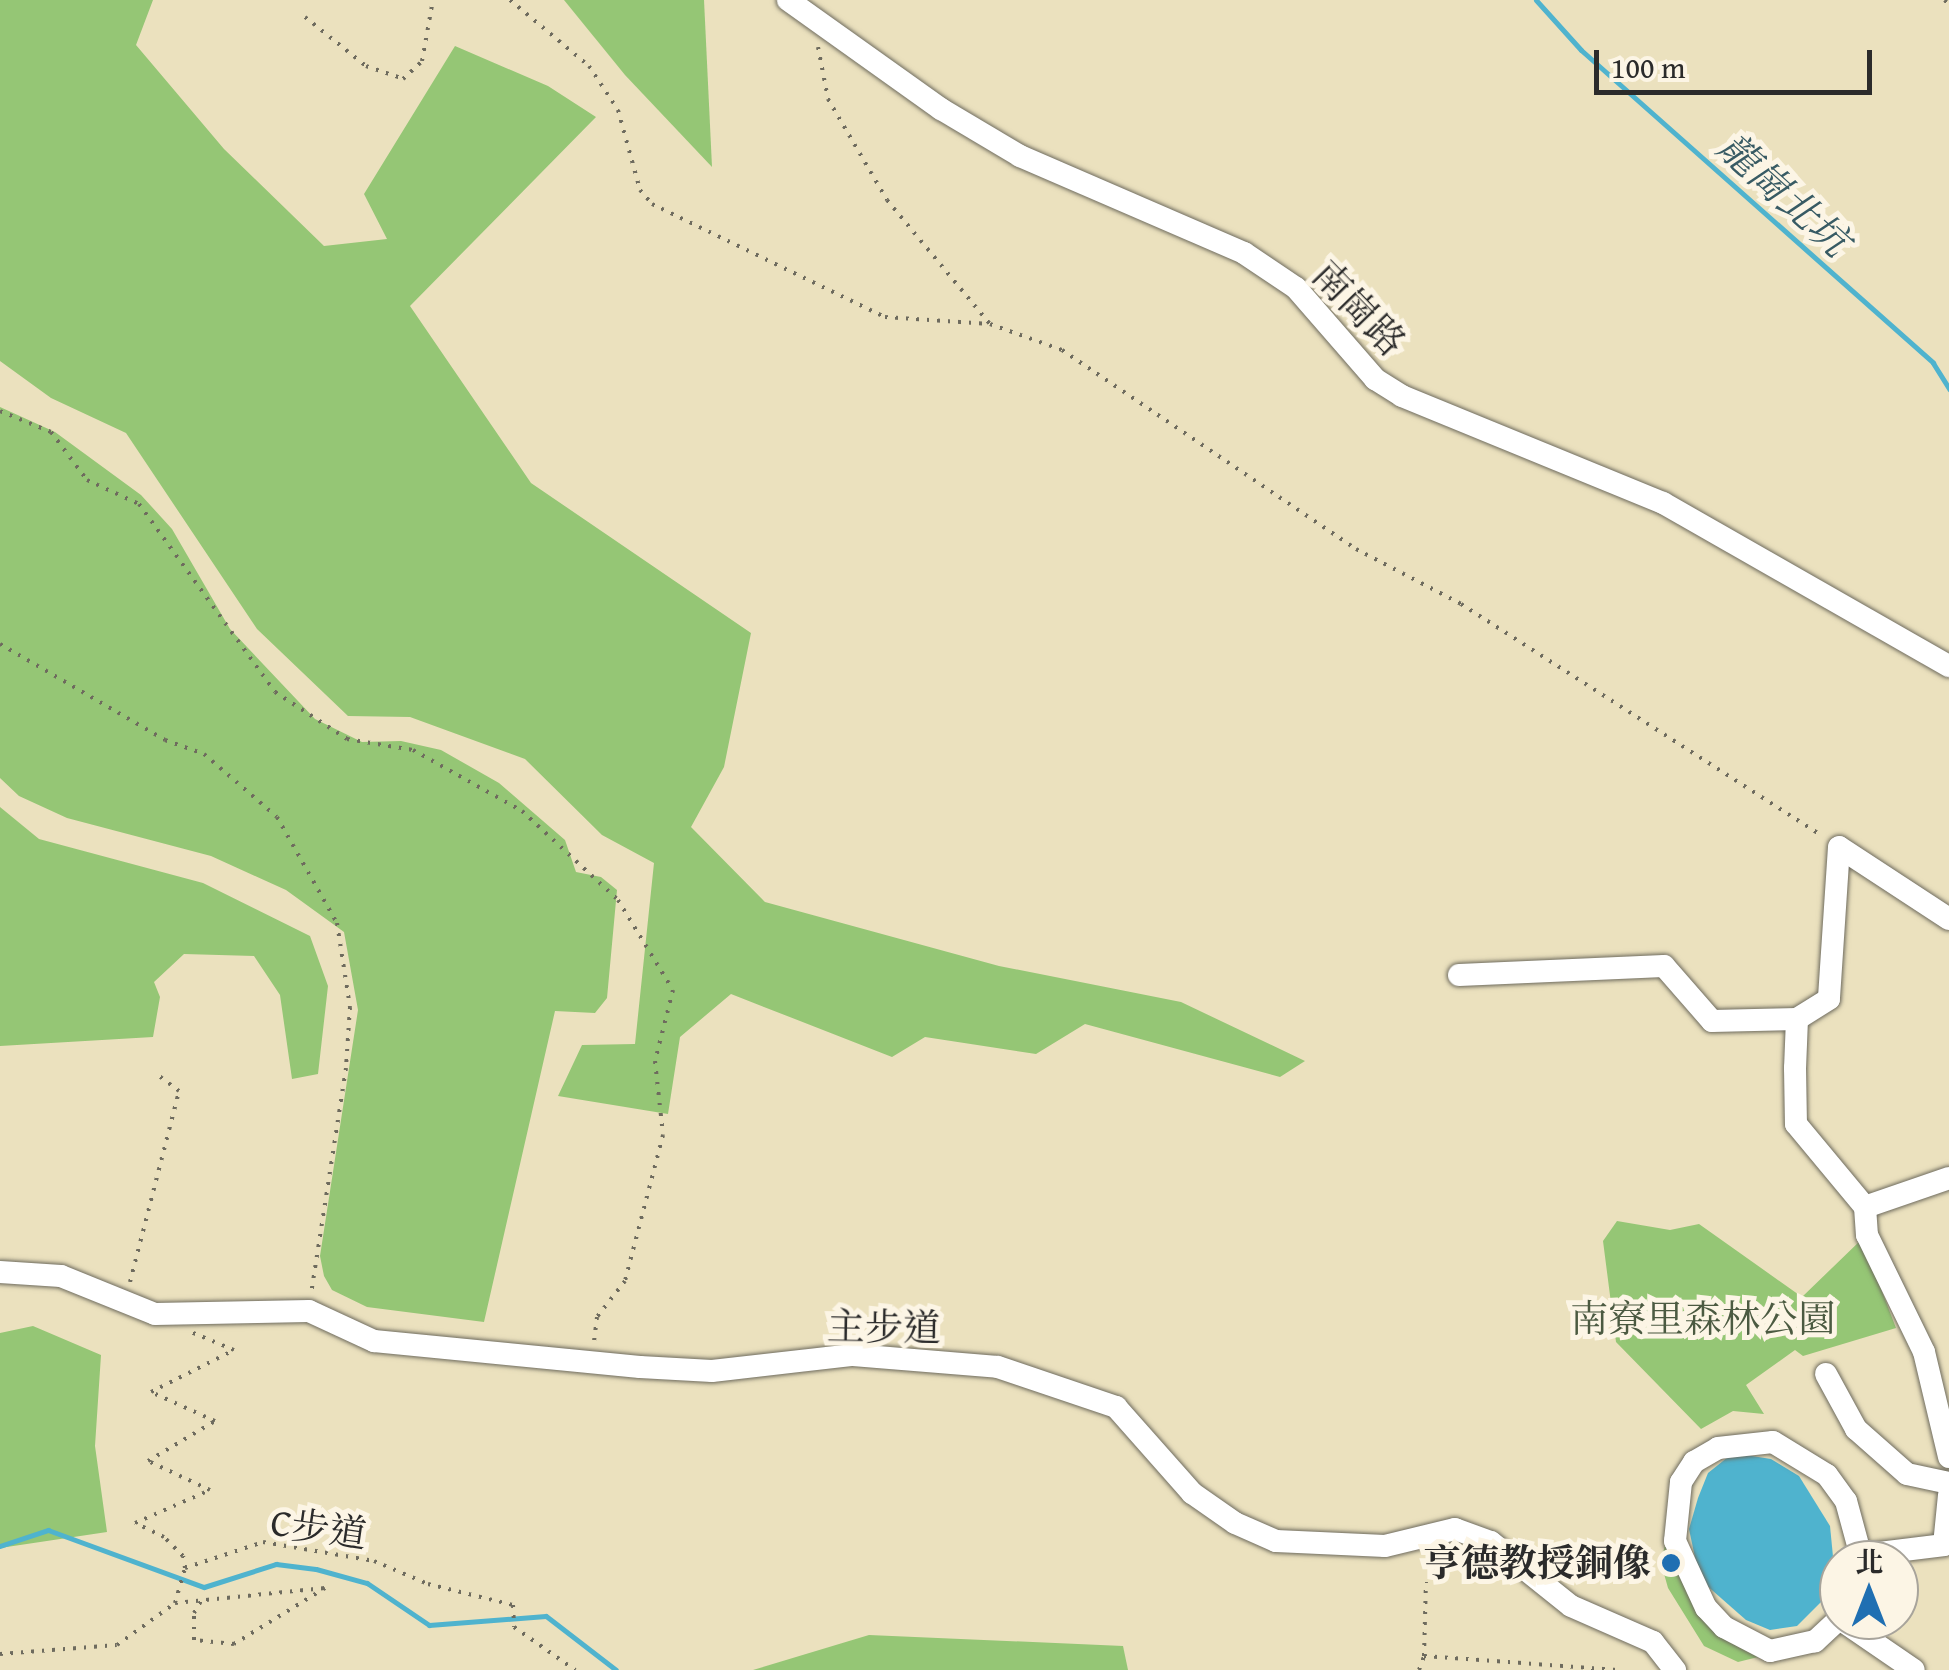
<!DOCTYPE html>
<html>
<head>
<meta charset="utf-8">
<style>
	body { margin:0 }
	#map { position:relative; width:1949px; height:1670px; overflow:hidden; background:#ebe1be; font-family:"Gentium Book Plus","Noto Serif TC",serif }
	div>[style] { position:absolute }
	.green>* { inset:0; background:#95c675 }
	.water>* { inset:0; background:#4fb3ce }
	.stream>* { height:5px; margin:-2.5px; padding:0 2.5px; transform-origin:2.5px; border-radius:2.5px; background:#4fb3ce }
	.path>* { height:4px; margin-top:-2px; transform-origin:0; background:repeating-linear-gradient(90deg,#6e6b5e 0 2.5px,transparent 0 10.5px) }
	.roads { filter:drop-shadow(0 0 2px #6e6b5e) drop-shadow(0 0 2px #6e6b5e) }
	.minor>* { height:22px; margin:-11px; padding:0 11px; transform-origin:11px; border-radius:11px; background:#fff }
	.dots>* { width:28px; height:28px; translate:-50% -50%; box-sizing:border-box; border:5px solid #fcf5e5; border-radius:50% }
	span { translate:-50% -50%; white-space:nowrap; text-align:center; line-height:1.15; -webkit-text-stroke:10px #fcf5e5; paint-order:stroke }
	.street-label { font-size:38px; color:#2b2b2b }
	.park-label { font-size:38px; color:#4b5a41 }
	.poi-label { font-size:38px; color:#2b2b2b; font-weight:700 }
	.right { translate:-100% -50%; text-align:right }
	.water-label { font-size:40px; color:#385b64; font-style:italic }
	.north { position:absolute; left:1819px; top:1540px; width:100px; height:100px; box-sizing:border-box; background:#fcf5e5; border:2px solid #a8a49b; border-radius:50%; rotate:0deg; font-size:28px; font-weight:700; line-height:40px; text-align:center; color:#2b2b2b }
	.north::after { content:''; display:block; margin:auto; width:35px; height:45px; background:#1f6fb2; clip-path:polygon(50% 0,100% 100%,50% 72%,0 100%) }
	.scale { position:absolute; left:1594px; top:50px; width:278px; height:45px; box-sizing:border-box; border:5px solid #2b2b2b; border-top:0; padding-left:12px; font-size:30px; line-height:35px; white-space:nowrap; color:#2b2b2b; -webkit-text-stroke:8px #fcf5e5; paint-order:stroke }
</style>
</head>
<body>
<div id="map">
	<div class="green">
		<div style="clip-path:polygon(0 0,153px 0,136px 45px,224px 149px,324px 246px,387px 239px,364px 194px,455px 46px,548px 86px,596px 117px,410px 306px,531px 483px,751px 633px,724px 767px,691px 827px,765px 902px,999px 966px,1181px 1002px,1305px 1061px,1280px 1077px,1085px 1024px,1036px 1054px,925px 1037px,892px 1057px,731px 994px,680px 1037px,668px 1114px,558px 1096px,582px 1045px,635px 1044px,654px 863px,602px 835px,525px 759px,410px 717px,348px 716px,257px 629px,126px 433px,51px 398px,0 361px)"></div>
		<div style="clip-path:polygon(564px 0,704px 0,712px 167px,625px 75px)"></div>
		<div style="clip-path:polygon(0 407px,55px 432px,141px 495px,172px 529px,230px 629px,315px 719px,362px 742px,401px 741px,441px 750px,499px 783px,565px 840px,576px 872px,601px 877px,617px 890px,607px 998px,595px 1013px,555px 1011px,484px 1322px,367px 1307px,332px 1290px,324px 1276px,320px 1256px,358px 1010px,344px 932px,286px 890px,211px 856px,67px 818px,19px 796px,0 778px)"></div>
		<div style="clip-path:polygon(0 807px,39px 839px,203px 883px,310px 936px,328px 986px,318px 1074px,292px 1079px,280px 995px,254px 956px,184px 954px,154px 982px,160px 997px,153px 1037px,0 1046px)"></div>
		<div style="clip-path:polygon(1617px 1221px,1670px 1230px,1699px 1224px,1802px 1297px,1862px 1239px,1896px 1328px,1803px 1356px,1795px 1350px,1746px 1385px,1764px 1414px,1733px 1411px,1701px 1429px,1616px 1342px,1603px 1241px)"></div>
		<div style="clip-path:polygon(33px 1326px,101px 1355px,95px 1446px,107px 1532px,0 1548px,0 1333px)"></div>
		<div style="clip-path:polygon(1666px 1540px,1686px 1577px,1762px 1656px,1738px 1662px,1704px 1646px,1668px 1588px,1661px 1563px)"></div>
		<div style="clip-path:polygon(869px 1635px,1123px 1646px,1128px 1670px,753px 1670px)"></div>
	</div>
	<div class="water">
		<div style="clip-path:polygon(1733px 1453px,1771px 1459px,1799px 1476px,1830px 1526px,1835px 1577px,1826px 1597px,1797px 1626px,1770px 1630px,1746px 1620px,1705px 1584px,1697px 1567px,1689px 1529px,1698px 1498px,1708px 1473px)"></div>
	</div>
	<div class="stream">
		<div style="left:1536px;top:0;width:67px;rotate:48deg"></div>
		<div style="left:1581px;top:50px;width:471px;rotate:41.6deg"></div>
		<div style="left:1933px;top:363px;width:31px;rotate:58deg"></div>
		<div style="left:0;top:1546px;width:51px;rotate:-18.4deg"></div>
		<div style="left:48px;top:1530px;width:166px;rotate:20.1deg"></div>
		<div style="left:204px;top:1587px;width:76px;rotate:-17.7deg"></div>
		<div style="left:276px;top:1564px;width:40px;rotate:7.1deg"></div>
		<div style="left:316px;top:1569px;width:53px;rotate:15.4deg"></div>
		<div style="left:367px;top:1583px;width:75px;rotate:34.1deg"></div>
		<div style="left:429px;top:1625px;width:117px;rotate:-4.4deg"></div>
		<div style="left:546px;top:1616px;width:88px;rotate:37.6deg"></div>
	</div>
	<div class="path">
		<div style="left:510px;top:0;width:103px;rotate:39.9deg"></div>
		<div style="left:589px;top:66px;width:53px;rotate:56.6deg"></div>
		<div style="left:618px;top:110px;width:83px;rotate:74.6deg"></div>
		<div style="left:640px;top:190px;width:18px;rotate:49deg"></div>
		<div style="left:652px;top:204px;width:259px;rotate:25.9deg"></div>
		<div style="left:885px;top:317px;width:105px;rotate:3.8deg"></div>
		<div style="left:1945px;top:0;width:8px;rotate:60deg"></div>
		<div style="left:305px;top:17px;width:78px;rotate:38.8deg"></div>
		<div style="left:366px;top:66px;width:39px;rotate:19deg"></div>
		<div style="left:403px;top:79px;width:26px;rotate:-43deg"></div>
		<div style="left:422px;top:61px;width:62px;rotate:-79.8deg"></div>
		<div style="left:818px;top:47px;width:53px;rotate:79.1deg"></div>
		<div style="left:828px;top:99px;width:117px;rotate:59.7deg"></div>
		<div style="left:887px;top:200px;width:161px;rotate:50.3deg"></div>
		<div style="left:990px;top:324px;width:77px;rotate:19.9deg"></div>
		<div style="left:1062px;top:350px;width:355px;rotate:34.1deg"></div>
		<div style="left:1356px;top:549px;width:119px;rotate:27.6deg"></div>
		<div style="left:1461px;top:604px;width:429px;rotate:32.7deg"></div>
		<div style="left:0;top:411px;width:55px;rotate:22.4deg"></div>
		<div style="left:51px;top:432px;width:60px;rotate:53.1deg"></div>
		<div style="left:87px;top:480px;width:57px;rotate:24.8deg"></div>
		<div style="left:139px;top:504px;width:232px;rotate:54.1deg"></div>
		<div style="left:275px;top:692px;width:86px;rotate:33.1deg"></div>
		<div style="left:347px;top:739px;width:67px;rotate:9.5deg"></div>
		<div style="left:413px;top:750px;width:125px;rotate:29.2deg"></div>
		<div style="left:522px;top:811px;width:131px;rotate:42.8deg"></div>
		<div style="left:618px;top:900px;width:105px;rotate:58.6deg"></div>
		<div style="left:673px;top:990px;width:73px;rotate:104.2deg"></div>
		<div style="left:655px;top:1061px;width:74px;rotate:83.8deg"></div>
		<div style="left:663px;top:1135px;width:151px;rotate:104.6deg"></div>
		<div style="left:625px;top:1281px;width:46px;rotate:127.9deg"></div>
		<div style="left:597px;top:1317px;width:26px;rotate:97deg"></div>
		<div style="left:0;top:644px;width:191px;rotate:30.2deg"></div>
		<div style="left:165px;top:740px;width:41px;rotate:19.7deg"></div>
		<div style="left:204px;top:754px;width:96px;rotate:40.8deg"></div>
		<div style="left:277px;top:817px;width:122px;rotate:60.5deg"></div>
		<div style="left:337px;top:923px;width:85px;rotate:81.2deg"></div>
		<div style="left:350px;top:1007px;width:61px;rotate:93.8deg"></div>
		<div style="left:346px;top:1068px;width:228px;rotate:98.8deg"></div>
		<div style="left:130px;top:1282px;width:197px;rotate:-75.6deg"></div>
		<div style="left:179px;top:1091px;width:30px;rotate:-143deg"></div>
		<div style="left:185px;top:1568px;width:12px;rotate:-99deg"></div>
		<div style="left:183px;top:1556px;width:27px;rotate:-135deg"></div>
		<div style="left:164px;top:1537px;width:32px;rotate:-154deg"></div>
		<div style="left:135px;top:1523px;width:82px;rotate:-23.7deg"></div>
		<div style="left:210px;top:1490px;width:68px;rotate:-154.9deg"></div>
		<div style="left:148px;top:1461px;width:78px;rotate:-30.8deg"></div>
		<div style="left:215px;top:1421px;width:70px;rotate:-155.6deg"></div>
		<div style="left:151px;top:1392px;width:93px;rotate:-26.8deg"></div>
		<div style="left:234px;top:1350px;width:47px;rotate:-157.3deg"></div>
		<div style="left:175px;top:1603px;width:151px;rotate:-5.7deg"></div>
		<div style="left:325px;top:1588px;width:107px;rotate:148.4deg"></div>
		<div style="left:234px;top:1644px;width:40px;rotate:-174.3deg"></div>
		<div style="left:194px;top:1640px;width:27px;rotate:-90deg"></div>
		<div style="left:194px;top:1613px;width:14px;rotate:-60deg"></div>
		<div style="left:0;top:1654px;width:117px;rotate:-4.4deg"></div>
		<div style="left:117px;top:1645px;width:72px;rotate:-35.9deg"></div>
		<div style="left:175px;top:1603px;width:36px;rotate:-74deg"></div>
		<div style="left:185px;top:1568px;width:82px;rotate:-18.4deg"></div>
		<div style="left:263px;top:1542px;width:113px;rotate:9.7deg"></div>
		<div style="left:374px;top:1561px;width:59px;rotate:23.1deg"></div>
		<div style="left:428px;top:1584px;width:88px;rotate:13.9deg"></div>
		<div style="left:513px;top:1605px;width:22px;rotate:87deg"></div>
		<div style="left:514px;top:1627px;width:75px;rotate:35.2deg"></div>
		<div style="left:1424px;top:1656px;width:74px;rotate:-88.5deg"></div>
		<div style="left:1419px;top:1670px;width:15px;rotate:-70deg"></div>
		<div style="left:1424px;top:1656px;width:194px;rotate:4.1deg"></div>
	</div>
	<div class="roads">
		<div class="minor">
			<div style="left:788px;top:0;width:188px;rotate:35.5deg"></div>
			<div style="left:941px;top:109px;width:92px;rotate:30.7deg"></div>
			<div style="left:1020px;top:156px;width:244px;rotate:23.4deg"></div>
			<div style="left:1244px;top:253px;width:63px;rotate:33.9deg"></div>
			<div style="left:1296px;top:288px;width:121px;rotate:49deg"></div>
			<div style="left:1375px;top:379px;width:32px;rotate:32deg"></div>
			<div style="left:1402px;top:396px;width:282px;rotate:22.3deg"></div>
			<div style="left:1663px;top:503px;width:329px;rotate:29.7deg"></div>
			<div style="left:1949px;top:919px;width:131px;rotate:-146.8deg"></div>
			<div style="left:1839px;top:847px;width:152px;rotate:93.8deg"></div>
			<div style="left:1829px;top:999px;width:38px;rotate:148deg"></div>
			<div style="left:1797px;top:1019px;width:49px;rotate:92.3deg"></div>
			<div style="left:1795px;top:1068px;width:56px;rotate:89deg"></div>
			<div style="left:1796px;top:1124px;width:108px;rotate:50.3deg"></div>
			<div style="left:1865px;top:1207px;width:28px;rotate:86deg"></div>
			<div style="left:1867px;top:1235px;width:130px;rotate:64deg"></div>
			<div style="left:1924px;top:1352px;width:108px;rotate:76.6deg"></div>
			<div style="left:1459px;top:975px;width:205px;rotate:-2.5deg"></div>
			<div style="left:1664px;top:966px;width:73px;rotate:48.9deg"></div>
			<div style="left:1712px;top:1021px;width:85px;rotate:-1.3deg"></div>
			<div style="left:1865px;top:1207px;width:89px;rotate:-19deg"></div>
			<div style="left:0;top:1272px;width:61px;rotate:3.8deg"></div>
			<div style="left:61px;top:1276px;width:101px;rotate:22deg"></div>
			<div style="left:155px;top:1314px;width:154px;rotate:-1.1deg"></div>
			<div style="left:309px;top:1311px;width:72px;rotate:24.8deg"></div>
			<div style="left:374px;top:1341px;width:267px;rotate:5.6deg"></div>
			<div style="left:640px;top:1367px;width:72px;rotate:3.2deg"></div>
			<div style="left:712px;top:1371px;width:142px;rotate:-6.5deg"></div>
			<div style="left:853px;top:1355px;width:145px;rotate:4.7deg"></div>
			<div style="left:998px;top:1367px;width:125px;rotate:18.7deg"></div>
			<div style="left:1116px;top:1407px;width:115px;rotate:48.5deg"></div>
			<div style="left:1192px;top:1493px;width:52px;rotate:34.9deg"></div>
			<div style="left:1235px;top:1523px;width:45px;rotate:23.7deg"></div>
			<div style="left:1276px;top:1541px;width:109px;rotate:2.6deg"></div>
			<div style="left:1385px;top:1546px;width:72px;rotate:-13.7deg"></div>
			<div style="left:1455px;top:1529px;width:38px;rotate:20deg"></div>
			<div style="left:1491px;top:1542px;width:102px;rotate:38.7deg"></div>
			<div style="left:1571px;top:1606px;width:90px;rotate:23.7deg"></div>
			<div style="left:1653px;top:1642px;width:36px;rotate:52deg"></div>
			<div style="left:1826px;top:1374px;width:63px;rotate:61.4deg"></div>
			<div style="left:1856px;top:1429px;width:68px;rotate:41.4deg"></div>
			<div style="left:1907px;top:1474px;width:43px;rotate:12.1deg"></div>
			<div style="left:1863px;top:1555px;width:82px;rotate:-7deg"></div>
			<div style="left:1944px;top:1545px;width:50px;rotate:-84.3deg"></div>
			<div style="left:1839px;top:1619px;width:33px;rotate:137deg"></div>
			<div style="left:1815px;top:1641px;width:46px;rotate:167.5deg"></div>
			<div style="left:1770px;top:1651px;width:52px;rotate:-152.4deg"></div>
			<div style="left:1724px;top:1627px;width:26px;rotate:-133deg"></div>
			<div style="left:1706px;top:1608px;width:74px;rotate:-114.8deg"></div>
			<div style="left:1675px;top:1541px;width:59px;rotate:-84.2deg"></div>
			<div style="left:1681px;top:1482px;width:24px;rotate:-57deg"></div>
			<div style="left:1694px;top:1462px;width:28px;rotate:-30deg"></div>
			<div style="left:1718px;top:1448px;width:55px;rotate:-6.2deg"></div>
			<div style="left:1773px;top:1442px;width:63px;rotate:31.4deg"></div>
			<div style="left:1827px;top:1475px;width:32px;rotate:54deg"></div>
			<div style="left:1846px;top:1501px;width:61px;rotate:74.8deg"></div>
			<div style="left:1841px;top:1620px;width:88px;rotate:34.4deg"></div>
		</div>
	</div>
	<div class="dots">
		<div style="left:1671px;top:1563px;background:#1f6fb2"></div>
	</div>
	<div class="street-label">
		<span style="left:1359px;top:308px;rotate:46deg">南崗路</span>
		<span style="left:884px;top:1327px;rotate:1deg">主步道</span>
		<span style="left:319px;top:1528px;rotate:8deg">C步道</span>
	</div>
	<div class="park-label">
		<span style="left:1703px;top:1319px">南寮里森林公園</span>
	</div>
	<div class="poi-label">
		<span class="right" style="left:1651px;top:1563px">亨德教授銅像</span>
	</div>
	<div class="water-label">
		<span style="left:1784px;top:194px;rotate:42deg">龍崗北坑</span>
	</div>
	<div class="north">北</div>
	<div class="scale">100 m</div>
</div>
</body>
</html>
